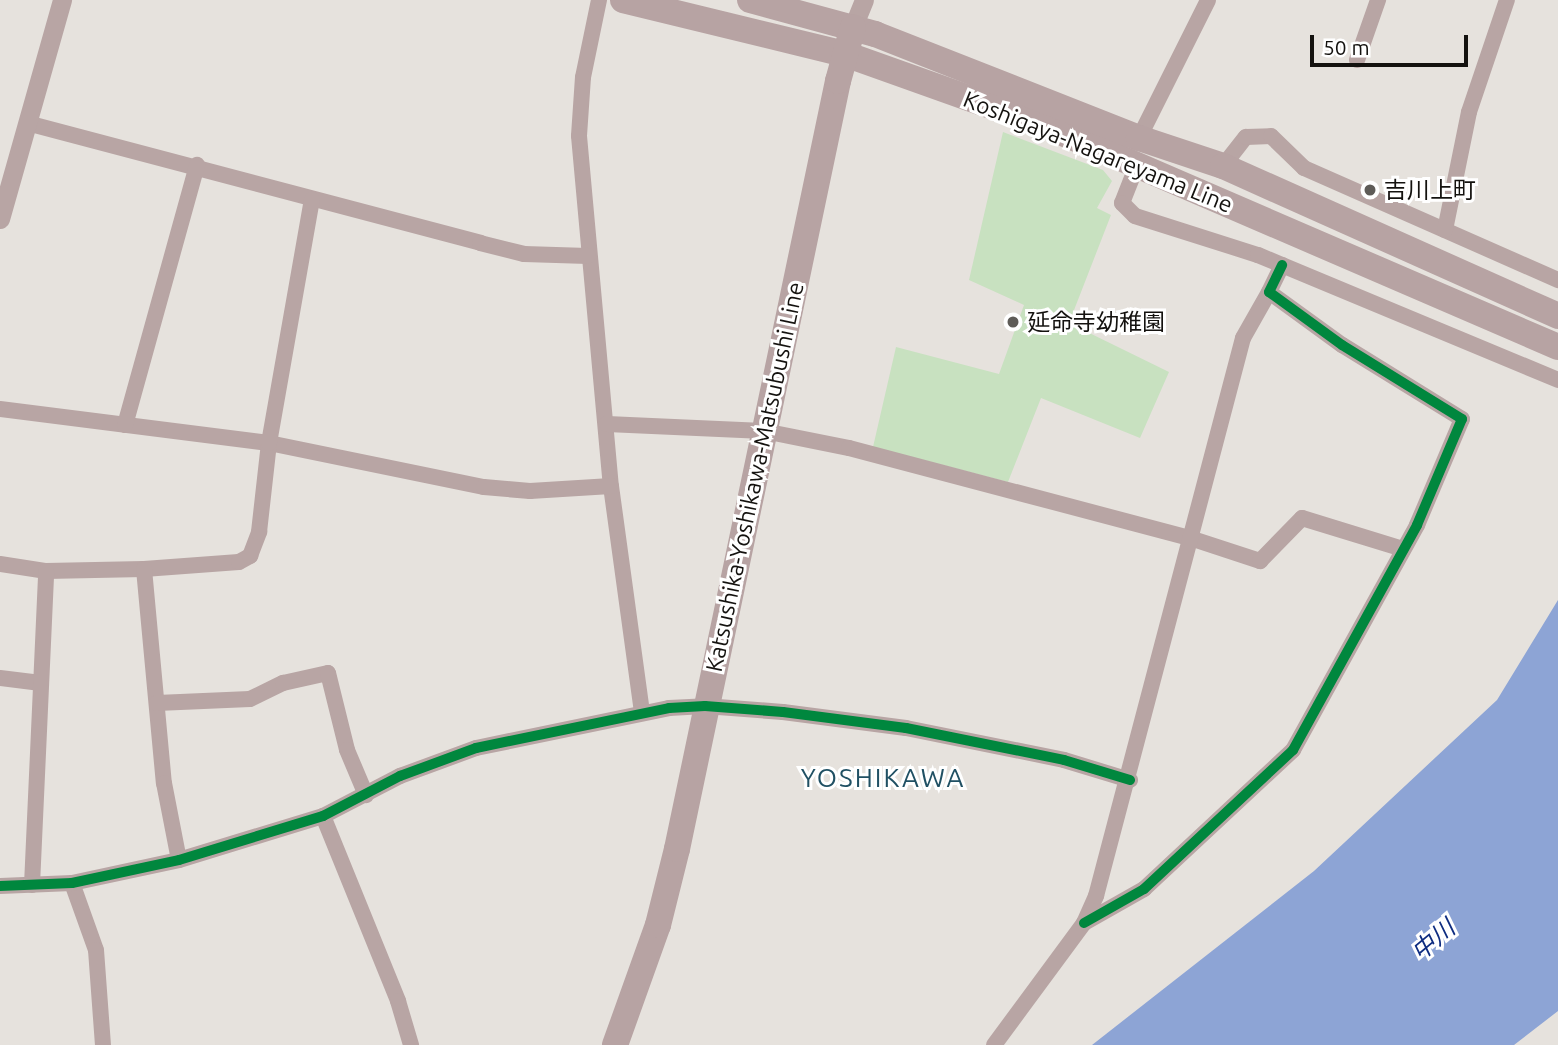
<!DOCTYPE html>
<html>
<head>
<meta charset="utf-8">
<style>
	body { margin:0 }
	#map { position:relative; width:1558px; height:1045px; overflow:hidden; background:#e6e2dd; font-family:Ubuntu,"Noto Sans JP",sans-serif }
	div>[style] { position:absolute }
	.green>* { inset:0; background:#c8e1c0 }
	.water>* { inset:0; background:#8da4d5 }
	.minor>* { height:16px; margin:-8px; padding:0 8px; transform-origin:8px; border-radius:8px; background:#b8a5a4 }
	.tertiary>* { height:19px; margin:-9.5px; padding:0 9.5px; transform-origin:9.5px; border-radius:9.5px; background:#b8a5a4 }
	.primary>* { height:26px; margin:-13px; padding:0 13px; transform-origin:13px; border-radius:13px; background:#b7a3a3 }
	.cycleway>* { height:10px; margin:-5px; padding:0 5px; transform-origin:5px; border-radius:5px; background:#00873e }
	.dots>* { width:19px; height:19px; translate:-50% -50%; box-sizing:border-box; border:4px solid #fff; border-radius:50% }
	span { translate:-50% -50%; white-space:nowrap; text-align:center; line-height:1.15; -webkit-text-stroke:6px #fff; paint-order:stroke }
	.street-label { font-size:23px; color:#14120f }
	.poi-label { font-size:23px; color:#14120f }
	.left { translate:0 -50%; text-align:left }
	.water-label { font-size:24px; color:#0e2c80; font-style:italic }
	.quarter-label { font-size:26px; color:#205063; letter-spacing:2px }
	.scale { position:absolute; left:1310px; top:35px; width:158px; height:32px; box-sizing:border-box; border:4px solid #14120f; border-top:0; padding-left:9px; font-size:21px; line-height:24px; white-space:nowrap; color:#14120f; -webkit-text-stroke:5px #fff; paint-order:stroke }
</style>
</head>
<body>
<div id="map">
	<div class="green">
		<div style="clip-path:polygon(1003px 132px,1103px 170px,1112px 181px,1097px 208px,1111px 215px,1069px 323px,1169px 372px,1140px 438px,1041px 398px,1008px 482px,873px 447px,896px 347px,999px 374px,1024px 305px,969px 280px)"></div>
	</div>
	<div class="water">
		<div style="clip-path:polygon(1558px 600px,1558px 1011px,1514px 1045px,1092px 1045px,1314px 871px,1497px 700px)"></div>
	</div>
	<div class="minor">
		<div style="left:599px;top:0;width:79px;rotate:101.7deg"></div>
		<div style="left:583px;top:77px;width:59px;rotate:93.9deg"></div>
		<div style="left:579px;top:136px;width:351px;rotate:84.8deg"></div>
		<div style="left:611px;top:486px;width:227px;rotate:82.2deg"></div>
		<div style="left:1357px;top:60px;width:64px;rotate:-70.7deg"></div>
		<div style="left:27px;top:123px;width:469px;rotate:14.8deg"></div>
		<div style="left:480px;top:243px;width:45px;rotate:14deg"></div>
		<div style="left:524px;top:254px;width:64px;rotate:1.8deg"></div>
		<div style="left:1139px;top:138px;width:154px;rotate:-63.4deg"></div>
		<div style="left:1137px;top:165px;width:41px;rotate:111.5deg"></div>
		<div style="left:1122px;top:203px;width:18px;rotate:45deg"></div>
		<div style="left:1135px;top:216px;width:129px;rotate:17.6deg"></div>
		<div style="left:1258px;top:255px;width:325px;rotate:22.6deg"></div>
		<div style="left:1223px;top:166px;width:37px;rotate:-52deg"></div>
		<div style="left:1246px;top:137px;width:25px;rotate:-2deg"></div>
		<div style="left:1271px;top:136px;width:46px;rotate:44.1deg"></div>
		<div style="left:1304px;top:168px;width:278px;rotate:23.8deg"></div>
		<div style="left:1445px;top:230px;width:120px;rotate:-78.5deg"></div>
		<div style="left:1469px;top:112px;width:118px;rotate:-71.3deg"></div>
		<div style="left:0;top:409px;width:271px;rotate:7.2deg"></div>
		<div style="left:269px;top:443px;width:219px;rotate:11.6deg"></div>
		<div style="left:484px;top:487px;width:46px;rotate:5deg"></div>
		<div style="left:530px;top:491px;width:81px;rotate:-3.5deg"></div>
		<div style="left:607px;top:424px;width:157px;rotate:2.6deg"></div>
		<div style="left:764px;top:431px;width:87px;rotate:11.3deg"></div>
		<div style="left:849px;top:448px;width:356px;rotate:14.8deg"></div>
		<div style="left:1193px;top:539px;width:71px;rotate:18.2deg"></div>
		<div style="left:1260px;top:561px;width:60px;rotate:-45.7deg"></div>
		<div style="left:1302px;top:518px;width:106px;rotate:17.1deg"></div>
		<div style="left:125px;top:425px;width:270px;rotate:-74.5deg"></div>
		<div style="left:0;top:564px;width:47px;rotate:8.7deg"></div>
		<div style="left:46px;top:571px;width:98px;rotate:-1.2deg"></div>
		<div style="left:144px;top:569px;width:95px;rotate:-4.2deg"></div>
		<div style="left:239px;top:562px;width:13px;rotate:-29deg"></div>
		<div style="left:250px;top:556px;width:26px;rotate:-69deg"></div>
		<div style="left:259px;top:532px;width:90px;rotate:-83.6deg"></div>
		<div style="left:269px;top:443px;width:247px;rotate:-80deg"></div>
		<div style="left:144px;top:569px;width:215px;rotate:84.7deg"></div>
		<div style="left:164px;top:783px;width:78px;rotate:79deg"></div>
		<div style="left:0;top:678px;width:39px;rotate:7deg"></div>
		<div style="left:157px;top:703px;width:93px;rotate:-2.5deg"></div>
		<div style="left:250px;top:699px;width:37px;rotate:-26deg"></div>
		<div style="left:283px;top:683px;width:46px;rotate:-12.5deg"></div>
		<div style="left:328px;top:673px;width:79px;rotate:76.1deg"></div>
		<div style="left:347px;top:750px;width:49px;rotate:67.1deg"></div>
		<div style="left:323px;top:816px;width:200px;rotate:67.9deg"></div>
		<div style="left:398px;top:1001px;width:46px;rotate:73.5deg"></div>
		<div style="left:72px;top:883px;width:71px;rotate:70.3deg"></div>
		<div style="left:96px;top:950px;width:95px;rotate:85.8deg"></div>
		<div style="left:32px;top:885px;width:314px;rotate:-87.4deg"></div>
		<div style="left:0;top:886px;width:72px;rotate:-2.4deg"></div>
		<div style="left:72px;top:883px;width:109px;rotate:-12.1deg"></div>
		<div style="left:179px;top:860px;width:151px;rotate:-17deg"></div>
		<div style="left:323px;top:816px;width:87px;rotate:-27.5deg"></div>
		<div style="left:400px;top:776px;width:81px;rotate:-20.2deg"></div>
		<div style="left:476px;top:748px;width:197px;rotate:-11.7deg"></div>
		<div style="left:669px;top:708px;width:36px;rotate:-3deg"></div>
		<div style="left:705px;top:706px;width:78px;rotate:4.4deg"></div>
		<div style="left:783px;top:712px;width:124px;rotate:7.4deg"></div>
		<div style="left:906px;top:728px;width:161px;rotate:11.4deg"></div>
		<div style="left:1064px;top:760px;width:69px;rotate:16.9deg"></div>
		<div style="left:1084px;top:923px;width:69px;rotate:-29.5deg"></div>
		<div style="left:1144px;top:889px;width:204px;rotate:-43deg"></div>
		<div style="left:1293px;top:750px;width:257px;rotate:-61.1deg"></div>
		<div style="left:1417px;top:525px;width:115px;rotate:-67deg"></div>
		<div style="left:1462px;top:419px;width:141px;rotate:-148.3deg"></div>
		<div style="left:1342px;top:345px;width:90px;rotate:-144deg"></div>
		<div style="left:1269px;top:292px;width:30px;rotate:-64deg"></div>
		<div style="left:994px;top:1045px;width:152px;rotate:-53.6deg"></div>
		<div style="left:1084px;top:923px;width:30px;rotate:-66deg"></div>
		<div style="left:1096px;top:896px;width:577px;rotate:-75.24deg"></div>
		<div style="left:1243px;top:338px;width:53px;rotate:-60.5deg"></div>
	</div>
	<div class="tertiary">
		<div style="left:853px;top:27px;width:29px;rotate:-68deg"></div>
		<div style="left:0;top:219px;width:228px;rotate:-74.2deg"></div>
	</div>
	<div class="primary">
		<div style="left:623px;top:0;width:228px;rotate:13.7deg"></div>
		<div style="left:845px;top:54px;width:211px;rotate:19.6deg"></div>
		<div style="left:1044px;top:125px;width:560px;rotate:23.36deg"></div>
		<div style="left:750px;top:0;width:130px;rotate:15.2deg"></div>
		<div style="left:875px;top:34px;width:284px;rotate:21.5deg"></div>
		<div style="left:1139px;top:138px;width:89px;rotate:18.4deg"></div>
		<div style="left:1223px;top:166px;width:367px;rotate:24.1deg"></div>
		<div style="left:615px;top:1045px;width:127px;rotate:-70.3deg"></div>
		<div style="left:658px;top:925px;width:78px;rotate:-76deg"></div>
		<div style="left:677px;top:849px;width:785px;rotate:-78.16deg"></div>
		<div style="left:838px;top:81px;width:56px;rotate:-74.5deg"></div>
	</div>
	<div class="cycleway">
		<div style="left:0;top:886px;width:72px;rotate:-2.4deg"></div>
		<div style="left:72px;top:883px;width:109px;rotate:-12.1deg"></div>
		<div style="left:179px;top:860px;width:151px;rotate:-17deg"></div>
		<div style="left:323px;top:816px;width:87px;rotate:-27.5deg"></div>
		<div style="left:400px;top:776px;width:81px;rotate:-20.2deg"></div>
		<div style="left:476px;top:748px;width:197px;rotate:-11.7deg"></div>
		<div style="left:669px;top:708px;width:36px;rotate:-3deg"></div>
		<div style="left:705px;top:706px;width:78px;rotate:4.4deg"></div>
		<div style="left:783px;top:712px;width:124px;rotate:7.4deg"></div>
		<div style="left:906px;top:728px;width:161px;rotate:11.4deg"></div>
		<div style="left:1064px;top:760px;width:69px;rotate:16.9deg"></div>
		<div style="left:1084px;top:923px;width:69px;rotate:-29.5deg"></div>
		<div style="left:1144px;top:889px;width:204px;rotate:-43deg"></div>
		<div style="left:1293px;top:750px;width:257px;rotate:-61.1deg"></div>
		<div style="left:1417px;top:525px;width:115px;rotate:-67deg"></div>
		<div style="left:1462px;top:419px;width:141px;rotate:-148.3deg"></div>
		<div style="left:1342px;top:345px;width:90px;rotate:-144deg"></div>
		<div style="left:1269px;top:292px;width:30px;rotate:-64deg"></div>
	</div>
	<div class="dots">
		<div style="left:1370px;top:190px;background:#5e5b57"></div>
		<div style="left:1013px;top:322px;background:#5e5b57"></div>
	</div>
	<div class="street-label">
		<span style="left:1098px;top:152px;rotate:22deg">Koshigaya-Nagareyama Line</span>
		<span style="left:755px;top:477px;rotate:-78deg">Katsushika-Yoshikawa-Matsubushi Line</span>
	</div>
	<div class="poi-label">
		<span class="left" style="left:1384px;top:190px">吉川上町</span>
		<span class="left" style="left:1027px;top:322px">延命寺幼稚園</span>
	</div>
	<div class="water-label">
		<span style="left:1433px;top:940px;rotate:-40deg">中川</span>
	</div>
	<div class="quarter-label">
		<span style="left:883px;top:778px">YOSHIKAWA</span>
	</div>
	<div class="scale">50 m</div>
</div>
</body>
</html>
